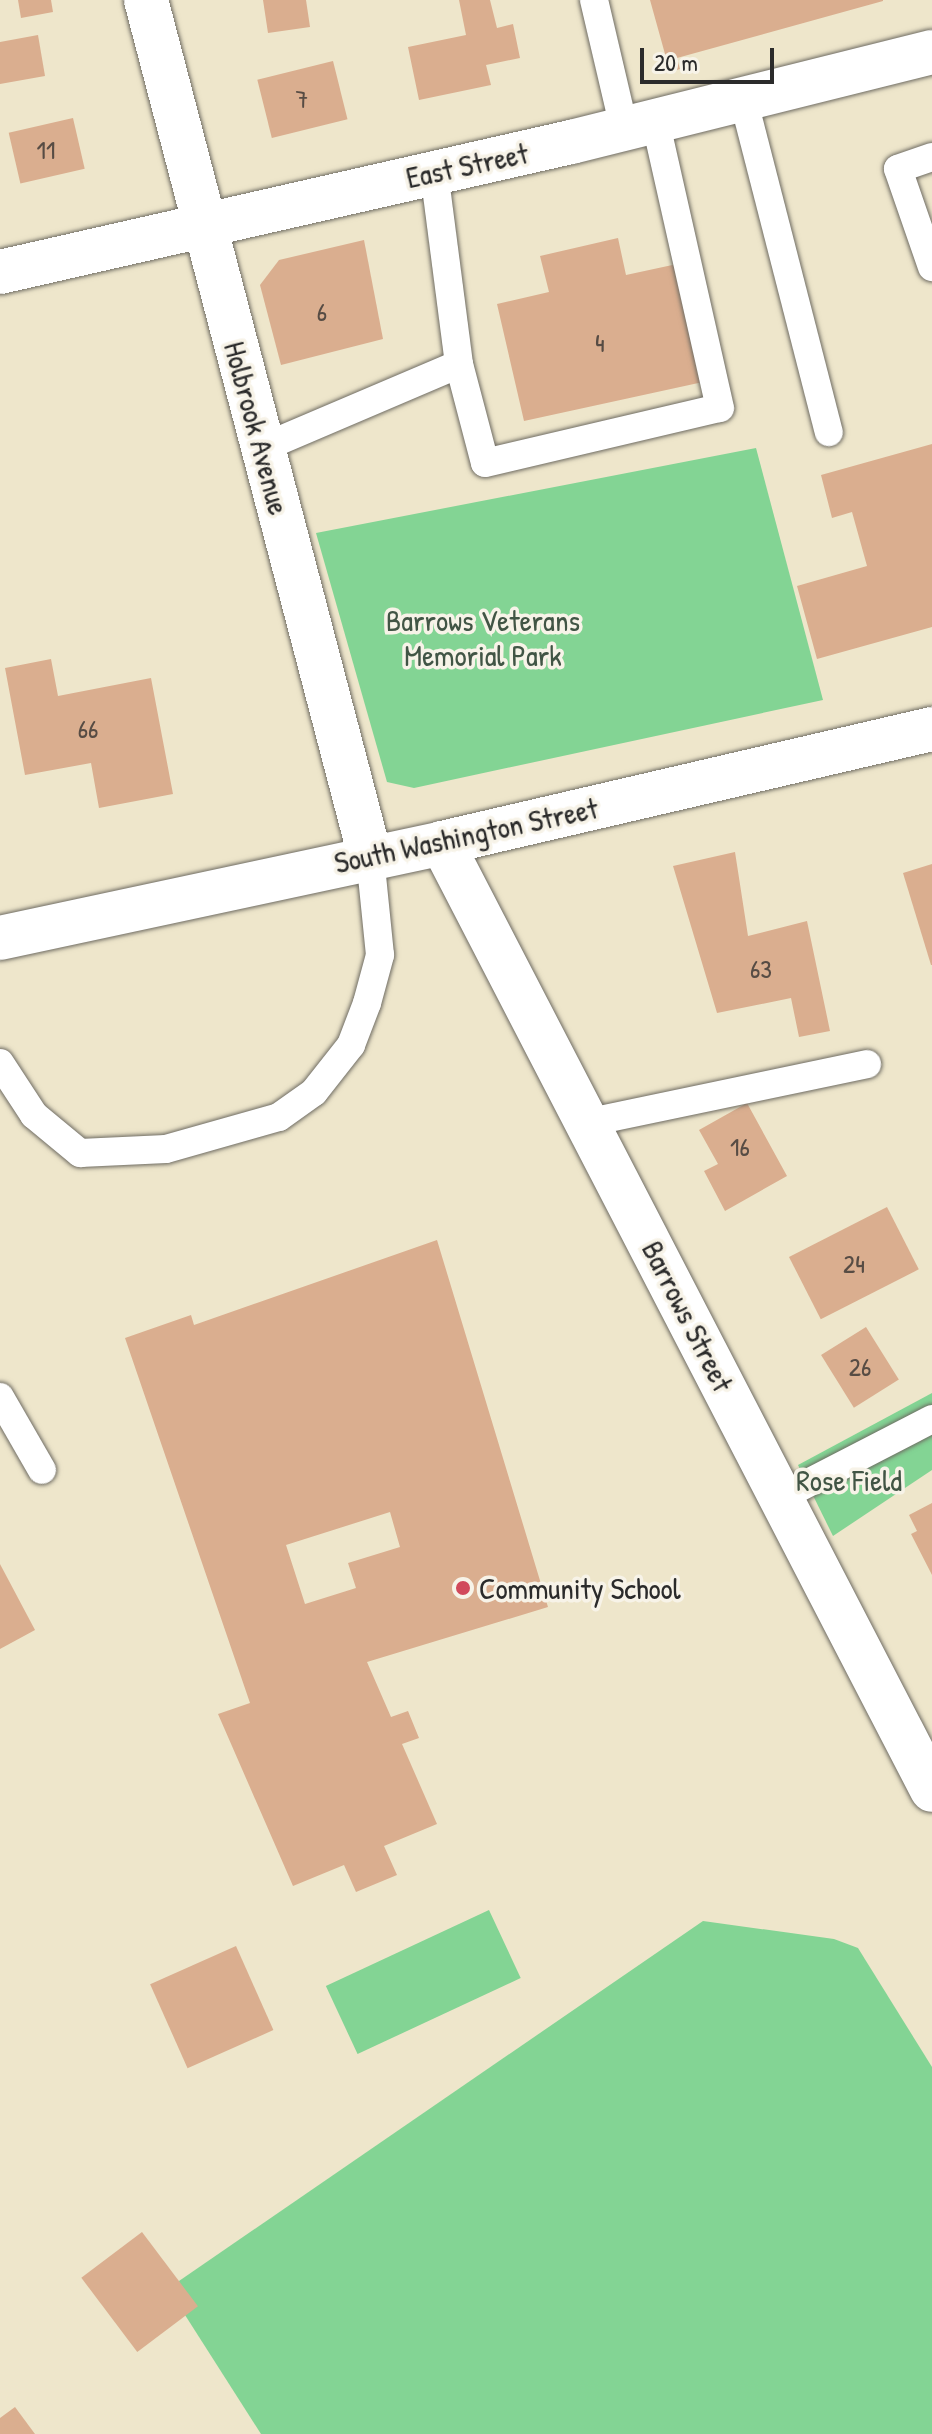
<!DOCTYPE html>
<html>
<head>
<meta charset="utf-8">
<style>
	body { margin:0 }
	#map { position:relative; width:932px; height:2434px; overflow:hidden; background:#eee6cb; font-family:"Patrick Hand",sans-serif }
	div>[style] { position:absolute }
	.green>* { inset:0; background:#83d494; transform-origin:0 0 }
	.building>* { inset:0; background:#daae8f; transform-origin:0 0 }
	.roads { filter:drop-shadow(0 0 2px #6f6c63) drop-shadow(0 0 2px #6f6c63) }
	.service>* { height:28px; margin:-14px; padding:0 14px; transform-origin:14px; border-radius:14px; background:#fff }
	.minor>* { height:44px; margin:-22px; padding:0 22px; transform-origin:22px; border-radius:22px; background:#fff }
	.secondary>* { height:44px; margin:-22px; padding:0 22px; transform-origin:22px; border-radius:22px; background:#fff }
	.dots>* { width:22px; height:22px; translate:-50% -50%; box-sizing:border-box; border:4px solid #f7f3e8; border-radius:50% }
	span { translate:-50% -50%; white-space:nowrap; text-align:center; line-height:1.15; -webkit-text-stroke:7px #f7f3e8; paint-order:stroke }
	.number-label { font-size:26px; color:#574c44 }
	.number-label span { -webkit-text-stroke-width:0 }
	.street-label { font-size:30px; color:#2b2b2b }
	.park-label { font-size:30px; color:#415545 }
	.poi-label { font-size:30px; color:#2b2b2b }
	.left { translate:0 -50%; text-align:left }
	.scale { position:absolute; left:640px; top:48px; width:134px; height:36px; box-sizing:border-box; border:4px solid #2b2b2b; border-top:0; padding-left:10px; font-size:24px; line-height:28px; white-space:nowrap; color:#2b2b2b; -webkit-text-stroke:6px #f7f3e8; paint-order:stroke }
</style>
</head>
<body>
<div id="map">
	<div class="green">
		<div style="clip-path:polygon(756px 448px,823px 700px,414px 788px,387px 782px,316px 533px)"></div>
		<div style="clip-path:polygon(932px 1393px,932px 1470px,833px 1536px,798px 1465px)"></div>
		<div style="left:489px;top:1910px;width:75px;height:180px;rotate:65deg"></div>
		<div style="clip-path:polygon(703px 1921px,834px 1939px,858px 1948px,932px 2067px,932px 2434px,261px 2434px,185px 2315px,179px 2281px)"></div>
	</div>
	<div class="building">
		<div style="clip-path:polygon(18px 0,51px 0,53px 12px,21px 18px)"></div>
		<div style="clip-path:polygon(263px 0,306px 0,310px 27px,268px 33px)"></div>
		<div style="clip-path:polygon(459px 0,490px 0,497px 28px,513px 24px,520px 58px,486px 65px,491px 85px,419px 100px,408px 47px,466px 35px)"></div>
		<div style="clip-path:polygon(650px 0,883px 0,883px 1px,677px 58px,680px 69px,670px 72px)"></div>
		<div style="clip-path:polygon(38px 35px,45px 76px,0 84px,0 42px)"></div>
		<div style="left:333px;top:61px;width:60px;height:78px;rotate:76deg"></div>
		<div style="left:73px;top:118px;width:52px;height:66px;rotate:77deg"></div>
		<div style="clip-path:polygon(618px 238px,626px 275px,677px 264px,703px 382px,524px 421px,497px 304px,549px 292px,540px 256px)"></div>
		<div style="clip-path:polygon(364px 240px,383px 339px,281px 365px,260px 285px,279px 260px)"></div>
		<div style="clip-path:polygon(932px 444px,932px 627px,817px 659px,797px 586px,867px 566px,852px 512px,832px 518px,821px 475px)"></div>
		<div style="clip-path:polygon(51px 659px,58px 696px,151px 678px,173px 794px,99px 808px,91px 763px,25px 775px,5px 668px)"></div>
		<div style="clip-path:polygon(735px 852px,748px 936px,807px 921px,830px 1031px,799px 1037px,791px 998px,717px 1013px,673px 866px)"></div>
		<div style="clip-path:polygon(932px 864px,932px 965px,931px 965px,903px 873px)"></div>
		<div style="clip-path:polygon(747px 1103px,787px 1176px,725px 1211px,704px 1171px,718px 1164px,699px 1130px)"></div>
		<div style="left:887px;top:1207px;width:70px;height:110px;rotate:63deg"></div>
		<div style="clip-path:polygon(evenodd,437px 1240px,548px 1607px,367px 1662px,391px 1717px,408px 1711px,419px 1738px,402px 1744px,437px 1824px,384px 1846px,397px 1875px,356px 1892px,344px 1865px,293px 1886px,218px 1714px,250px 1703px,125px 1338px,191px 1315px,194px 1325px,437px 1240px,390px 1512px,400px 1547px,348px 1563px,356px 1588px,305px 1604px,286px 1545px,390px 1512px)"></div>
		<div style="left:866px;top:1327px;width:62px;height:53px;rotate:58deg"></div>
		<div style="clip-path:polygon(932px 1503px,932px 1575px,911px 1534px,917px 1531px,909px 1515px)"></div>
		<div style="clip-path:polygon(0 1564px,35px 1630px,0 1649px)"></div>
		<div style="left:236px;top:1946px;width:92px;height:94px;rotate:66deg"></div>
		<div style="left:142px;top:2232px;width:93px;height:76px;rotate:53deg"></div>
		<div style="clip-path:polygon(15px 2407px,35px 2434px,0 2434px,0 2418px)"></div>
	</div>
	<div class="roads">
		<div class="service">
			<div style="left:594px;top:0;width:131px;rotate:76.8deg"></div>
			<div style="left:743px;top:98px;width:345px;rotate:75.6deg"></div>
			<div style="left:932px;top:157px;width:36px;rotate:161deg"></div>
			<div style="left:898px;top:169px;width:104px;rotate:70.9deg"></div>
			<div style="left:459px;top:364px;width:102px;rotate:75.3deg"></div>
			<div style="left:485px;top:463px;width:241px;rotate:-13.2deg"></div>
			<div style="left:720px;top:408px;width:295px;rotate:-102.7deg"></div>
			<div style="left:262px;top:448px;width:214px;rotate:-23.1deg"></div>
			<div style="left:459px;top:364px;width:194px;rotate:-97.4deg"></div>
			<div style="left:0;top:1063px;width:62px;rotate:56.8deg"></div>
			<div style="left:34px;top:1115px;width:60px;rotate:39.6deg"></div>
			<div style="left:80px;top:1153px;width:86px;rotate:-2.7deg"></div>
			<div style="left:166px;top:1149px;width:117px;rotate:-15.8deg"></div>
			<div style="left:279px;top:1117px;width:43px;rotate:-35.5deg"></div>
			<div style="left:314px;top:1092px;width:60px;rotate:-51.8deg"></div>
			<div style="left:351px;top:1045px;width:45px;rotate:-69.1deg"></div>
			<div style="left:367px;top:1003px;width:50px;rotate:-74.8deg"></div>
			<div style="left:380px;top:955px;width:100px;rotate:-95.8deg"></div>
			<div style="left:590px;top:1122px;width:283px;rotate:-11.8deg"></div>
			<div style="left:0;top:1397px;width:84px;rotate:60.1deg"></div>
			<div style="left:779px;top:1498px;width:172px;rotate:-27.3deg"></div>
		</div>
		<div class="minor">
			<div style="left:146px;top:0;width:885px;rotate:75.34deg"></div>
			<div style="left:0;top:272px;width:586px;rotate:-12.83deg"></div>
			<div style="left:571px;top:142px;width:372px;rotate:-14deg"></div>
			<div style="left:442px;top:843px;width:1066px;rotate:62.64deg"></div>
		</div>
		<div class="secondary">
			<div style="left:0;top:938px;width:452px;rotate:-12.1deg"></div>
			<div style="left:442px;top:843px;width:503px;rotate:-13.1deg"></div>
		</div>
	</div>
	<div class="dots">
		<div style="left:463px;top:1588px;background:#d1495b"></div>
	</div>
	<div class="number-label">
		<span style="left:302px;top:99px">7</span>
		<span style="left:46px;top:150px">11</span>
		<span style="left:322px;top:312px">6</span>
		<span style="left:600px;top:343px">4</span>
		<span style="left:88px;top:729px">66</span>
		<span style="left:761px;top:969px">63</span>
		<span style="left:740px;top:1147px">16</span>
		<span style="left:854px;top:1264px">24</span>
		<span style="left:860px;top:1367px">26</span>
	</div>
	<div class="street-label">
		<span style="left:467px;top:165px;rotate:-12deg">East Street</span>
		<span style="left:257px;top:428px;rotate:75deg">Holbrook Avenue</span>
		<span style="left:466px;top:835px;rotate:-12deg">South Washington Street</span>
		<span style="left:688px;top:1316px;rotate:63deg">Barrows Street</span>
	</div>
	<div class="park-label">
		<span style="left:483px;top:637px">Barrows Veterans<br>Memorial Park</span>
		<span style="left:849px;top:1480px">Rose Field</span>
	</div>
	<div class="poi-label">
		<span class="left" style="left:479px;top:1588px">Community School</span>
	</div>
	<div class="scale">20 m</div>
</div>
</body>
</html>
